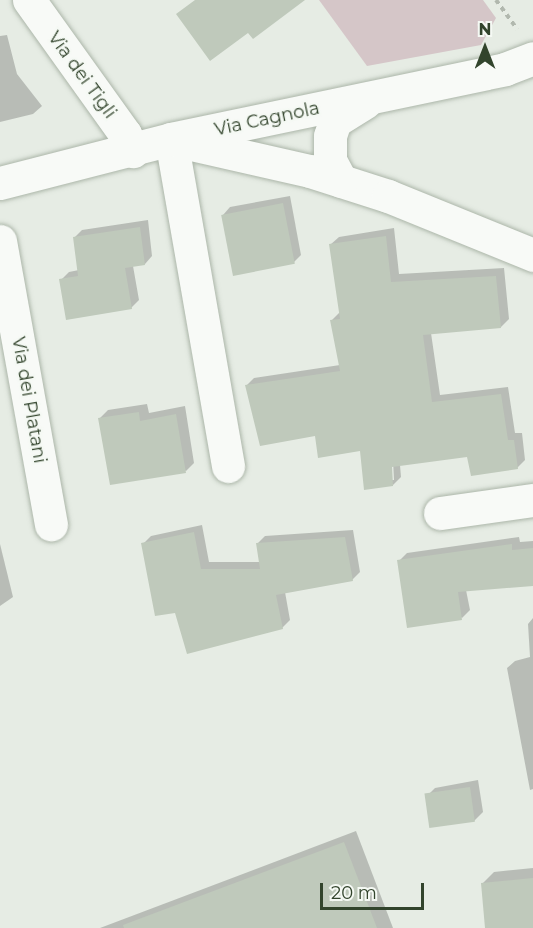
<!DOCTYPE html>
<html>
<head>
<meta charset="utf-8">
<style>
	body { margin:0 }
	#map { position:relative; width:533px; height:928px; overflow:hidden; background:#e6ece4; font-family:Montserrat,sans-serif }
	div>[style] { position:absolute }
	.green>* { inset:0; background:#d5c6c8 }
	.shadow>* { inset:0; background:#0003 }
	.building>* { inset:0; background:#bfc9bb; transform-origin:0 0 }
	.path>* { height:4px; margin-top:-2px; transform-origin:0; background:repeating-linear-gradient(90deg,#b1b8ae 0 4.5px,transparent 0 9px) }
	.roads { filter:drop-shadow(0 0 2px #acb6a9) drop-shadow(0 0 2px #acb6a9) }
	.minor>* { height:33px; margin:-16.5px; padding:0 16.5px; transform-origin:16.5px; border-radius:16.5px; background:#f8faf7 }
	span { translate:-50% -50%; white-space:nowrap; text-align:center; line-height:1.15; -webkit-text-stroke:4.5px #f5f9f4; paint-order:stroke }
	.street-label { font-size:18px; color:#32442c }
	.north { position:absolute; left:455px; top:18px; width:60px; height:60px; -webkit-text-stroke:4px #f5f9f4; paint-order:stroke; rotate:0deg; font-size:16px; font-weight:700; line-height:24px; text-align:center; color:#32442c }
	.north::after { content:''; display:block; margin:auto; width:21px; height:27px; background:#32442c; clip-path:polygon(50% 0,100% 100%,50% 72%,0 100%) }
	.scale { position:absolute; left:320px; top:883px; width:104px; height:27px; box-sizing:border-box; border:3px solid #32442c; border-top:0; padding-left:8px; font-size:18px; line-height:21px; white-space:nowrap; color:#32442c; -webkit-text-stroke:4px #f5f9f4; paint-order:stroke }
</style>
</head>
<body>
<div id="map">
	<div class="green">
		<div style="clip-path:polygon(319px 0,483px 0,496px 18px,481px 45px,367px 66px)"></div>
	</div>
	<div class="shadow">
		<div style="clip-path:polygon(7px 35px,17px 74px,42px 106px,33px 114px,0 122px,0 36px)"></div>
		<div style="clip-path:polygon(290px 196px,301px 255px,294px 262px,223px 215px,230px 207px)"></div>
		<div style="clip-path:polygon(148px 220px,152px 256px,145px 264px,133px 266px,139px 300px,131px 308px,61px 280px,69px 272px,79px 270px,74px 238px,82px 230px)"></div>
		<div style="clip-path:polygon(evenodd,394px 228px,399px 274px,504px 268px,509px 319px,501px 327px,431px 333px,440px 395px,508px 387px,515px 433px,522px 433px,525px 460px,517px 468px,468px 455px,400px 465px,401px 477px,393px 485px,361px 449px,316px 434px,246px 386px,254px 378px,340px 365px,332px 320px,340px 312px,330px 245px,339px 237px,394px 228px,390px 460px,393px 460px,394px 480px,391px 480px,390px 460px)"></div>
		<div style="clip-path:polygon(147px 404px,149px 413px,185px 406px,194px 463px,186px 471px,99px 419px,108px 410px)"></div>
		<div style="clip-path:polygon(202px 525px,209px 562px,260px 562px,257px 544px,265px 536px,353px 530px,360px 572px,352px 580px,285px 592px,290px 620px,282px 628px,176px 611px,143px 544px,151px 536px)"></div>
		<div style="clip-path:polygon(519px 537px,520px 542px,533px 541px,533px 585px,466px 590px,470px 610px,462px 618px,399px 561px,407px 553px)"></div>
		<div style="clip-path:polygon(0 544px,13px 597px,0 606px)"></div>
		<div style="clip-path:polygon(533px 618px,533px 789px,530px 790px,507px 668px,515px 661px,530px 657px,528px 624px)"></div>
		<div style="clip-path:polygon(478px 780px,483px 812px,474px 821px,426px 797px,435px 788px)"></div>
		<div style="clip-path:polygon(356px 831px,393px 928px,100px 928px)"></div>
		<div style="clip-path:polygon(533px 868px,533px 928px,487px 928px,482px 884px,494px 872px)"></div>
	</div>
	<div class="building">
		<div style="clip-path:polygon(195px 0,305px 0,253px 39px,248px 33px,210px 61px,176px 14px)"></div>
		<div style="left:283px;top:203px;width:62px;height:63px;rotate:79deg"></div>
		<div style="clip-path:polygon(140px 227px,145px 265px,125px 268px,132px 309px,66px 320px,59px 279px,78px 276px,73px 237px)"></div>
		<div style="clip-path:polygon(386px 236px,391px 282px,496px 276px,501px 328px,423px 335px,432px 402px,501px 394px,508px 440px,514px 440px,518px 469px,471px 476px,467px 457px,392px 467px,393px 486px,364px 490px,360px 451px,318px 458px,315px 436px,260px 446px,245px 385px,340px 371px,330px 320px,340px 319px,329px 244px)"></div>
		<div style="clip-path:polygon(139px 412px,140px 421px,176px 414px,186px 473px,110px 485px,98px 418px)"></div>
		<div style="clip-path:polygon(194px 532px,201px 569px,260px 569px,256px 543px,345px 537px,353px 581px,276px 595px,283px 629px,187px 654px,175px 613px,155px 616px,141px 543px)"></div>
		<div style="clip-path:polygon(512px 544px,512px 550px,533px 548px,533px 586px,458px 592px,462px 620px,407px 628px,397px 560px)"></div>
		<div style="left:470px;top:787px;width:35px;height:46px;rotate:82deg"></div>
		<div style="clip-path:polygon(344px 842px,377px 928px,124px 928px,123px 925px)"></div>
		<div style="clip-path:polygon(533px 878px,533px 928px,485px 928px,481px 883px)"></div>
	</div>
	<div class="path">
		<div style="left:496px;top:0;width:36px;rotate:54deg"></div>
	</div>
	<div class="roads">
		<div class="minor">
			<div style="left:29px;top:0;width:165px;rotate:54.4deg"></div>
			<div style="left:125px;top:134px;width:19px;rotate:65deg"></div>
			<div style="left:171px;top:139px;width:332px;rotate:80.1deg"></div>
			<div style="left:182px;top:142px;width:131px;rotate:12.8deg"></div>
			<div style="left:310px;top:171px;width:82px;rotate:17.8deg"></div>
			<div style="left:388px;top:196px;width:157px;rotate:22.1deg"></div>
			<div style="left:341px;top:181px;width:24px;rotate:-118deg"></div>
			<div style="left:330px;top:160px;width:24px;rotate:-90deg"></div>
			<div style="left:330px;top:136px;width:16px;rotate:-72deg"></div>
			<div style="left:335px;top:121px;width:36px;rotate:-32deg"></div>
			<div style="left:0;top:183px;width:177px;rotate:-14.4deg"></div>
			<div style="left:171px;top:139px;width:341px;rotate:-11.8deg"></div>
			<div style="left:505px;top:69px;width:30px;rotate:-21deg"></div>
			<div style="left:0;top:241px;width:288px;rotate:79.8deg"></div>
			<div style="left:440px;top:513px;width:94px;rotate:-8deg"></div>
		</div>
	</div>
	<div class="street-label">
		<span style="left:82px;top:75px;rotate:54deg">Via dei Tigli</span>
		<span style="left:267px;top:119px;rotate:-12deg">Via Cagnola</span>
		<span style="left:29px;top:400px;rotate:80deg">Via dei Platani</span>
	</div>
	<div class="north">N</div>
	<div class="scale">20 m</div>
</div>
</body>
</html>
